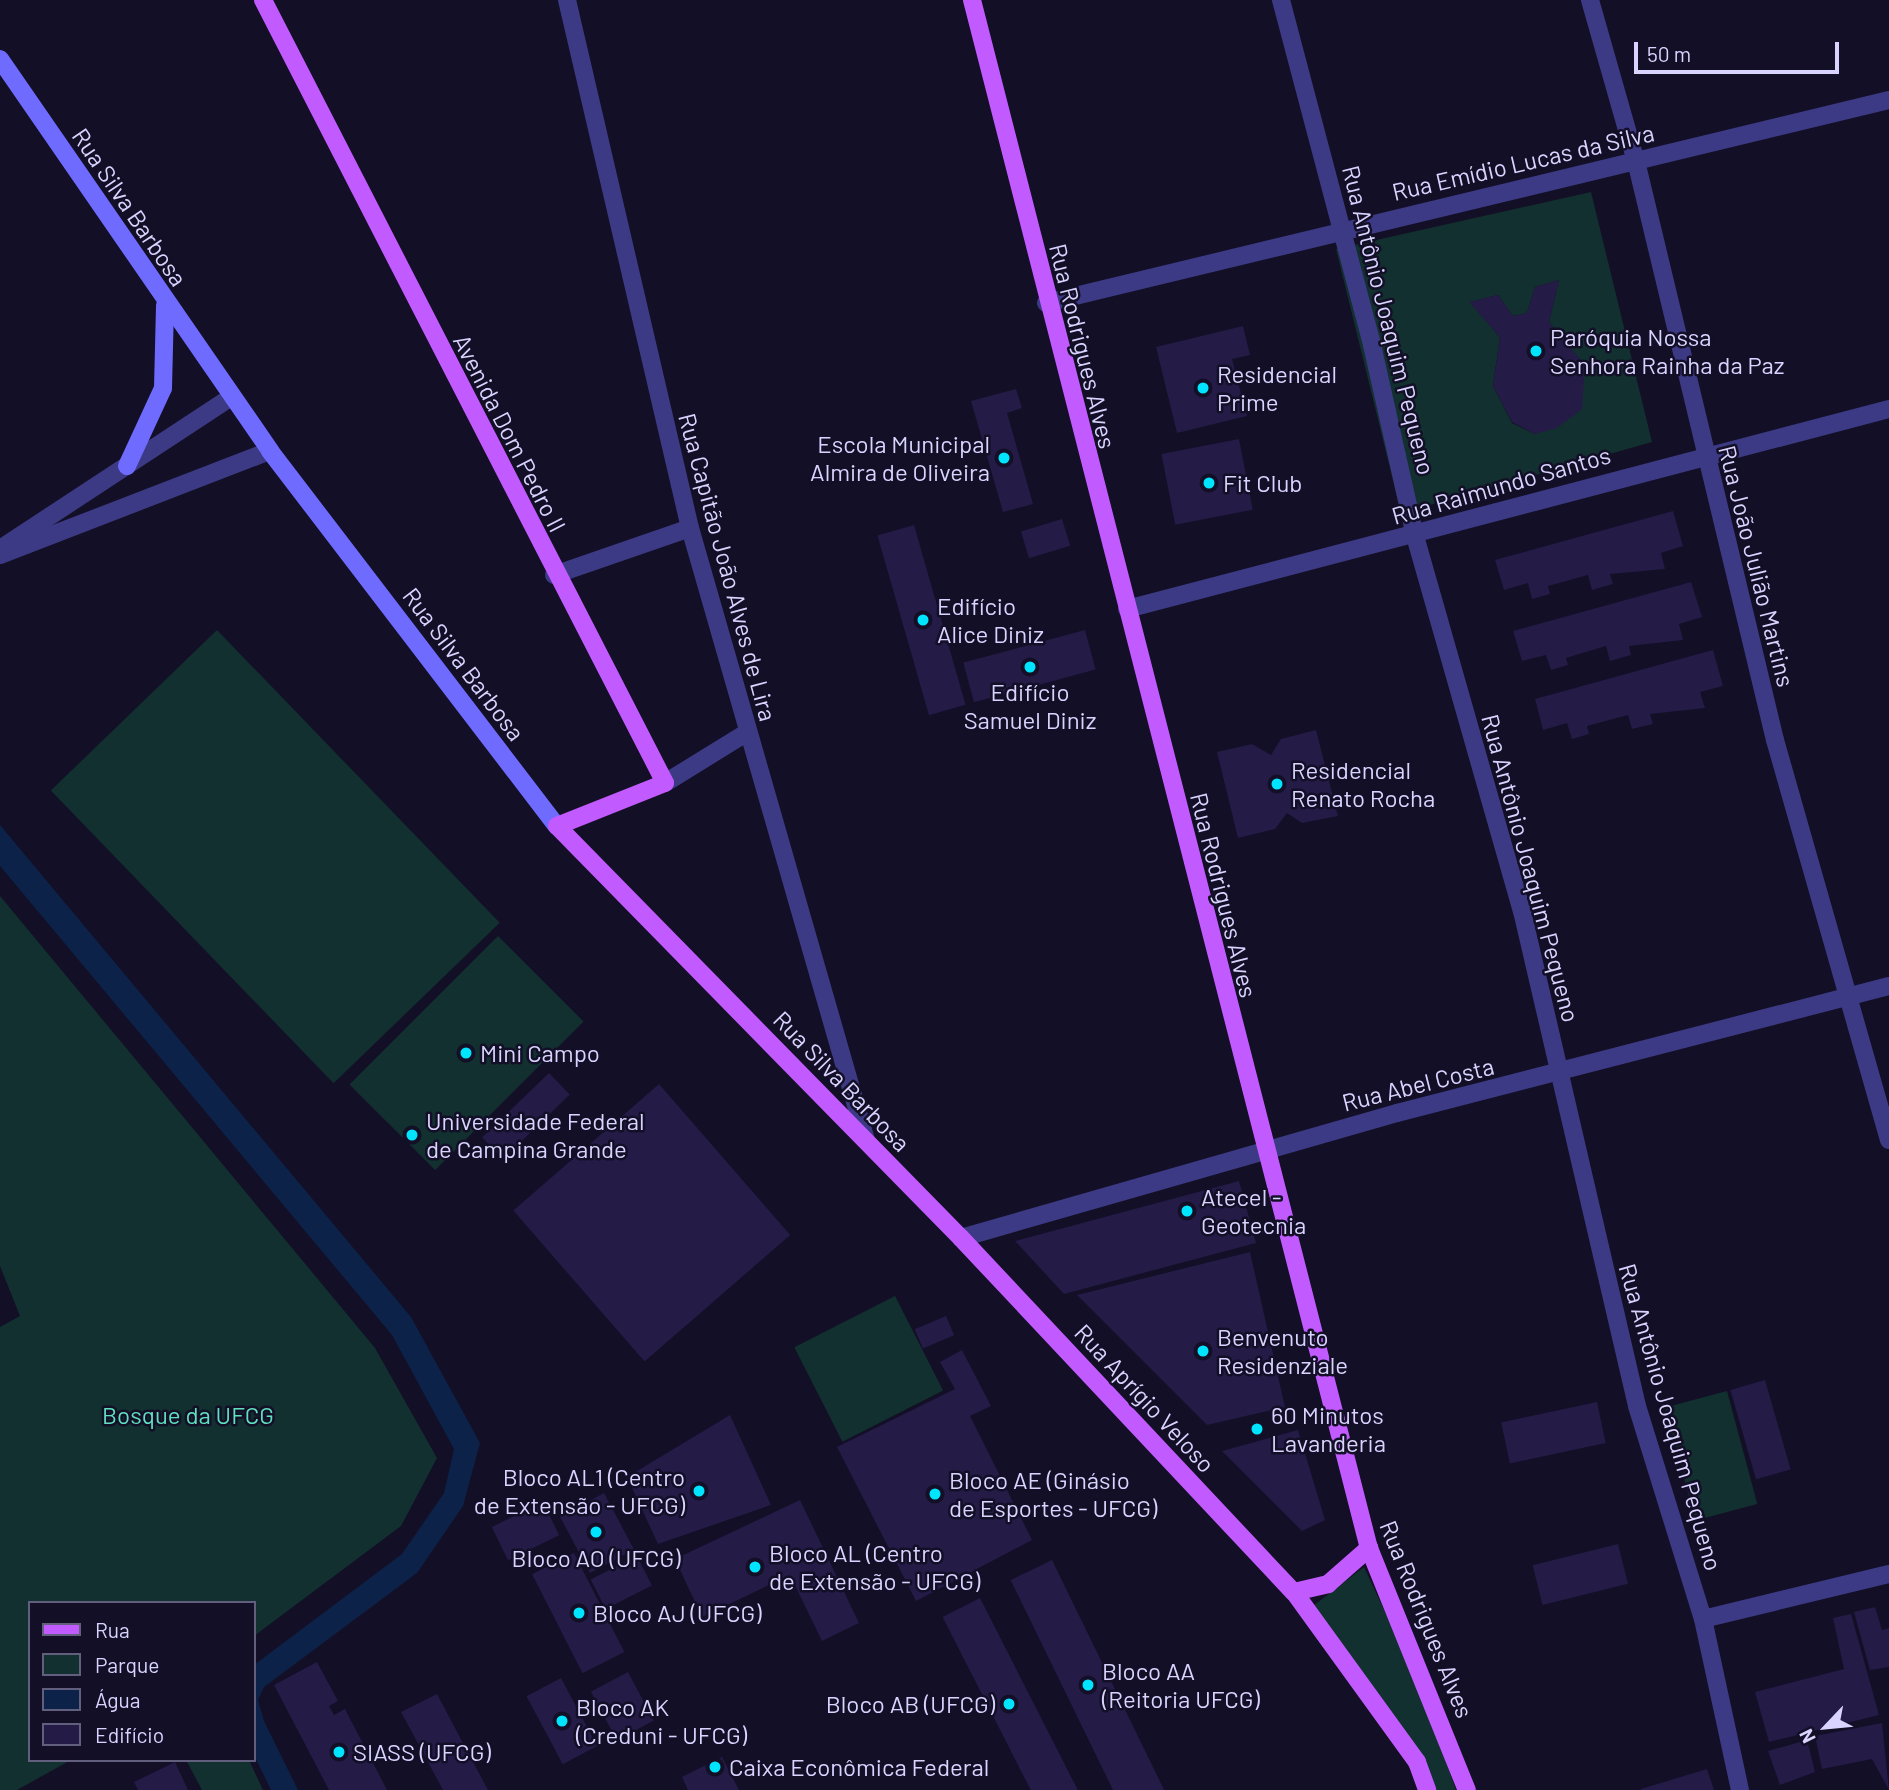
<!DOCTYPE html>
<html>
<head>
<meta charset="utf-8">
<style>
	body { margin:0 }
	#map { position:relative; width:1889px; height:1790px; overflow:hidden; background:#130f26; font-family:Barlow,sans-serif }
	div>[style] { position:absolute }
	.green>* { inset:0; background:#12302f; transform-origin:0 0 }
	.water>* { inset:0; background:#0c2248 }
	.building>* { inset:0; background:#241b47; transform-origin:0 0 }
	.street>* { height:18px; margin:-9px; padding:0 9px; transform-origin:9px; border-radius:9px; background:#3d3a85 }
	.secondary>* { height:18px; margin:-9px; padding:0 9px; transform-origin:9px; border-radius:9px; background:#6f6bff }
	.primary>* { height:18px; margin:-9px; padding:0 9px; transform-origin:9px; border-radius:9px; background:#c25bff }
	.dots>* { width:19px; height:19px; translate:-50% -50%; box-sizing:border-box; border:4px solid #130f26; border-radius:50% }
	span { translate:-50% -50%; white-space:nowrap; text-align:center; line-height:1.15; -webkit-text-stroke:5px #130f26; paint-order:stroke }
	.street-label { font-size:24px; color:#d9d4ff }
	.poi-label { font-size:24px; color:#d9d4ff }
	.left { translate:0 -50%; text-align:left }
	.right { translate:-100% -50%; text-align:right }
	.park-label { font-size:24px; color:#5fe0c0 }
	.legend { position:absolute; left:28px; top:1601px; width:228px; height:161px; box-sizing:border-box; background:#130f26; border:2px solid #625e7d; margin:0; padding:9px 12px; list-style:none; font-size:21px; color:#d9d4ff }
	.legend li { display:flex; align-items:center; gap:14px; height:35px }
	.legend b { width:35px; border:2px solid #625e7d }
	.north { position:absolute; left:1791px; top:1692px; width:70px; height:70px; -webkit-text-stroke:5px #130f26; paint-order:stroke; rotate:244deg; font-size:19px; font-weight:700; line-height:28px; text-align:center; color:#d9d4ff }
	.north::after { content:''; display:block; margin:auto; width:24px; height:32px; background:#d9d4ff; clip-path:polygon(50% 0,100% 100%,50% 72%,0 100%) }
	.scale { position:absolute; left:1634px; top:42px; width:205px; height:32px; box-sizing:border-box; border:4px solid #d9d4ff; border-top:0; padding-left:9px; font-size:21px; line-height:24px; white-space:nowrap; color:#d9d4ff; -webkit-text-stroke:5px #130f26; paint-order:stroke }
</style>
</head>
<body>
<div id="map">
	<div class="green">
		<div style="clip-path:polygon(evenodd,1591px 192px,1652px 442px,1401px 513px,1336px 249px,1591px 192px,1559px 280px,1549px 322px,1584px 365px,1535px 434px,1512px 423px,1493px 386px,1500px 337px,1470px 302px,1498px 295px,1513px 316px,1527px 313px,1535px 287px,1559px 280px)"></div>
		<div style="left:217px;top:630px;width:407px;height:231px;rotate:46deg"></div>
		<div style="clip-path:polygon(0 896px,375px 1348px,437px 1458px,401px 1526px,254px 1636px,254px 1603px,30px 1603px,30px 1760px,71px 1760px,17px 1790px,0 1790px,0 1327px,20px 1316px,0 1266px)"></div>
		<div style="left:498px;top:936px;width:121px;height:210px;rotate:45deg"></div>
		<div style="left:895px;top:1296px;width:106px;height:113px;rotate:63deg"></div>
		<div style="left:1727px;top:1391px;width:117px;height:64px;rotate:75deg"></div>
		<div style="clip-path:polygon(1364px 1567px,1415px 1676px,1456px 1790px,1434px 1790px,1313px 1606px)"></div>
		<div style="clip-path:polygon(186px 1760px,249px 1760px,263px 1790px,202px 1790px)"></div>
	</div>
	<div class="water">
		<div style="clip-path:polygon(0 825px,411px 1317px,480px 1443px,463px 1506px,417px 1573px,264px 1687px,258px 1700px,264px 1721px,298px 1790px,271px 1790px,254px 1755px,254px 1665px,402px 1554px,444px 1493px,454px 1449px,392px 1335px,0 866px)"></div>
	</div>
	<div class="building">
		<div style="clip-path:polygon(1559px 280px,1549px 322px,1585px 365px,1582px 409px,1557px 428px,1535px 434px,1512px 422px,1493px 386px,1500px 337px,1469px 302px,1498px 295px,1513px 316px,1527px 313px,1535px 287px)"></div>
		<div style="clip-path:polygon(1243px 326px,1250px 355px,1232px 359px,1247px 416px,1177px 433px,1156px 347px)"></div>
		<div style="clip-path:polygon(1016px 389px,1022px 408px,1007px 413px,1033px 504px,1003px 512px,971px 401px)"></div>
		<div style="left:1239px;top:439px;width:72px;height:79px;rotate:79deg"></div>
		<div style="clip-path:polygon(1673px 511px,1683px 546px,1661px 553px,1665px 569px,1610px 574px,1613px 584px,1592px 590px,1588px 575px,1548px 586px,1550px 594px,1532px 599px,1528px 583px,1504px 590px,1495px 560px)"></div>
		<div style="left:1062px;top:519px;width:28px;height:43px;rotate:73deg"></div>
		<div style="left:914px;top:525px;width:187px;height:38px;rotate:74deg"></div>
		<div style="clip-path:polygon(1691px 582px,1702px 617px,1679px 624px,1683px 640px,1629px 646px,1631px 655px,1610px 661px,1606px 646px,1566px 658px,1568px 665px,1551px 670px,1546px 655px,1522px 661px,1513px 631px)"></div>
		<div style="left:1085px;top:630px;width:41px;height:126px;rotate:75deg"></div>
		<div style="clip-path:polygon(1713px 650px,1723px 686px,1700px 692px,1705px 708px,1650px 714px,1653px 724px,1632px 729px,1628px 715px,1587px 726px,1589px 734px,1572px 739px,1567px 723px,1543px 730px,1535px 699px)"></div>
		<div style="clip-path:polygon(1316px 730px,1338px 816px,1302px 823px,1287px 813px,1275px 829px,1238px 838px,1217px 752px,1252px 744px,1271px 755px,1281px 739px)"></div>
		<div style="left:549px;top:1073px;width:30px;height:93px;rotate:46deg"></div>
		<div style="left:659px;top:1084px;width:200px;height:193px;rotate:49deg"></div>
		<div style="clip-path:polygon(1239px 1181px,1256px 1243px,1064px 1294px,1015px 1241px)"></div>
		<div style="clip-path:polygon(1250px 1252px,1285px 1407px,1207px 1425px,1077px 1295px)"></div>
		<div style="left:946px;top:1316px;width:21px;height:34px;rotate:67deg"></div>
		<div style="clip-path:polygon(962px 1350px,991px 1406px,970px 1416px,1032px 1540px,916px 1601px,837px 1447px,955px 1389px,940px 1362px)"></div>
		<div style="left:1765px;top:1380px;width:93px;height:36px;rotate:74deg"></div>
		<div style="left:1597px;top:1402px;width:42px;height:98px;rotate:78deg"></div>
		<div style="clip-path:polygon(730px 1415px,771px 1505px,658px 1544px,627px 1477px)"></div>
		<div style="clip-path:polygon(1298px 1430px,1325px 1520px,1302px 1531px,1222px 1451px)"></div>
		<div style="left:604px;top:1493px;width:64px;height:50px;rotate:62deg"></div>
		<div style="clip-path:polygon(800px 1500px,859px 1623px,822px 1641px,790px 1575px,702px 1617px,675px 1559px)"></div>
		<div style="left:543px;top:1502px;width:37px;height:57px;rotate:64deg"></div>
		<div style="left:1618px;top:1544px;width:41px;height:88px;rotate:76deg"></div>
		<div style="left:574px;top:1553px;width:111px;height:47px;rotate:63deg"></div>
		<div style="left:637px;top:1556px;width:33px;height:52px;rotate:63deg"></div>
		<div style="left:1052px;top:1560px;width:257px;height:46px;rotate:64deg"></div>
		<div style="left:980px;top:1598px;width:215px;height:42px;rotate:63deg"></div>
		<div style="clip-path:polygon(1875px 1607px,1882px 1630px,1889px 1628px,1889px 1667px,1870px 1670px,1854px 1612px)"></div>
		<div style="clip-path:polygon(1851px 1614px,1879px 1715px,1769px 1742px,1755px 1692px,1844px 1669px,1833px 1618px)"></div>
		<div style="clip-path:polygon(317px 1662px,338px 1701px,329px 1706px,334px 1715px,345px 1709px,387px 1790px,329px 1790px,274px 1685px)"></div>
		<div style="left:628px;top:1672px;width:55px;height:42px;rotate:62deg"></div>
		<div style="left:561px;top:1678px;width:77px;height:39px;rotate:62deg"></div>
		<div style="clip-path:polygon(437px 1694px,488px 1790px,443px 1790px,401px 1712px)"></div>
		<div style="clip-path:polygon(1882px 1723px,1889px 1790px,1872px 1759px,1822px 1769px,1815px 1736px)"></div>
		<div style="clip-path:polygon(1807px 1740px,1815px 1772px,1780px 1785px,1768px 1751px)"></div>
		<div style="clip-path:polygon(722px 1757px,739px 1790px,688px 1790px,682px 1777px)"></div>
		<div style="clip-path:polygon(175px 1762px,188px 1790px,138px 1790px,134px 1782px)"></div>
		<div style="clip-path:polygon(1707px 1769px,1714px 1790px,1641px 1790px,1641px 1789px)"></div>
	</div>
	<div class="street">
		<div style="left:567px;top:0;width:542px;rotate:76.89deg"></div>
		<div style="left:690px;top:528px;width:637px;rotate:73.96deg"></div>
		<div style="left:1281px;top:0;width:357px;rotate:75.2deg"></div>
		<div style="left:1372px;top:345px;width:196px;rotate:77.3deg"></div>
		<div style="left:1415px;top:536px;width:390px;rotate:74.1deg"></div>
		<div style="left:1522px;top:911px;width:508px;rotate:76.92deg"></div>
		<div style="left:1637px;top:1406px;width:223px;rotate:72.8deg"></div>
		<div style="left:1703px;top:1619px;width:175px;rotate:77.8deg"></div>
		<div style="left:1590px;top:0;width:167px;rotate:74.1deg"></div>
		<div style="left:1636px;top:161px;width:595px;rotate:76.5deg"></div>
		<div style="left:1775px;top:740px;width:416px;rotate:74.1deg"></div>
		<div style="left:1046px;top:303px;width:867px;rotate:-13.54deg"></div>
		<div style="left:6px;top:545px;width:269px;rotate:-33.3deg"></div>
		<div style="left:0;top:555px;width:289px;rotate:-21.1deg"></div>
		<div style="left:554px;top:575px;width:144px;rotate:-19.1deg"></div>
		<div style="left:1127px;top:609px;width:788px;rotate:-14.71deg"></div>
		<div style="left:665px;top:783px;width:95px;rotate:-31.7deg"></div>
		<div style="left:961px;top:1238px;width:454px;rotate:-16deg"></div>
		<div style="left:1397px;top:1113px;width:508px;rotate:-14.47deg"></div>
		<div style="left:1703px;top:1619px;width:191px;rotate:-13.6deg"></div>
	</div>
	<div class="secondary">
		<div style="left:0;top:59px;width:476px;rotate:55.4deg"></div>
		<div style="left:270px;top:451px;width:472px;rotate:52.6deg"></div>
		<div style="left:127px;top:466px;width:86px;rotate:-65.2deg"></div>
		<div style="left:163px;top:388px;width:83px;rotate:-88.6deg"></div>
	</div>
	<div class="primary">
		<div style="left:263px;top:0;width:880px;rotate:62.82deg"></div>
		<div style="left:665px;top:783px;width:116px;rotate:158.3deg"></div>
		<div style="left:557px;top:826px;width:577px;rotate:45.56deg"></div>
		<div style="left:961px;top:1238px;width:486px;rotate:46.8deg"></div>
		<div style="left:1294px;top:1592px;width:210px;rotate:54.1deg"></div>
		<div style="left:1417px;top:1762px;width:30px;rotate:70deg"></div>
		<div style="left:972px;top:0;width:1598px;rotate:75.62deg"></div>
		<div style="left:1369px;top:1548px;width:261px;rotate:68deg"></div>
		<div style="left:1294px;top:1592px;width:35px;rotate:-13deg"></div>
		<div style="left:1328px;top:1584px;width:55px;rotate:-41.3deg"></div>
	</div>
	<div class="dots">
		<div style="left:1536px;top:351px;background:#00e5ff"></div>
		<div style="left:1203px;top:388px;background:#00e5ff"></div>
		<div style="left:1004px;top:458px;background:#00e5ff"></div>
		<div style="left:1209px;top:483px;background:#00e5ff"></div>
		<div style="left:923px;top:620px;background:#00e5ff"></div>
		<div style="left:1030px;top:667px;background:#00e5ff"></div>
		<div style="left:1277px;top:784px;background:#00e5ff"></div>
		<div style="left:466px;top:1053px;background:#00e5ff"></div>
		<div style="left:412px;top:1135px;background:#00e5ff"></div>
		<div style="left:1187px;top:1211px;background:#00e5ff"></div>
		<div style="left:1203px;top:1351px;background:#00e5ff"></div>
		<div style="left:1257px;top:1429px;background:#00e5ff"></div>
		<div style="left:699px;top:1491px;background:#00e5ff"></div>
		<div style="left:935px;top:1494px;background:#00e5ff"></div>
		<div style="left:596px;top:1532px;background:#00e5ff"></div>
		<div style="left:755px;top:1567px;background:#00e5ff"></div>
		<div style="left:579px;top:1613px;background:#00e5ff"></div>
		<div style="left:1088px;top:1685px;background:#00e5ff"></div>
		<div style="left:1009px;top:1704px;background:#00e5ff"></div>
		<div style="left:562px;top:1721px;background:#00e5ff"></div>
		<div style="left:339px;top:1752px;background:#00e5ff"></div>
		<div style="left:715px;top:1767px;background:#00e5ff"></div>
	</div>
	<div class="street-label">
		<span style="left:1523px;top:162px;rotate:-13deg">Rua Emídio Lucas da Silva</span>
		<span style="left:130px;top:207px;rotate:56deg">Rua Silva Barbosa</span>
		<span style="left:1389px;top:320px;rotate:76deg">Rua Antônio Joaquim Pequeno</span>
		<span style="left:1083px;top:346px;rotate:76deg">Rua Rodrigues Alves</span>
		<span style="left:510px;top:433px;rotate:63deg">Avenida Dom Pedro II</span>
		<span style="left:1501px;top:485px;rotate:-16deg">Rua Raimundo Santos</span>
		<span style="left:1757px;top:566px;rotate:76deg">Rua João Julião Martins</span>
		<span style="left:728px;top:567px;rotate:75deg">Rua Capitão João Alves de Lira</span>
		<span style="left:464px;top:664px;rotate:53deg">Rua Silva Barbosa</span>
		<span style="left:1531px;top:868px;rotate:75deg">Rua Antônio Joaquim Pequeno</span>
		<span style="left:1224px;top:895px;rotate:76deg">Rua Rodrigues Alves</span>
		<span style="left:842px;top:1081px;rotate:46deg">Rua Silva Barbosa</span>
		<span style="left:1418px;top:1084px;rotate:-14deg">Rua Abel Costa</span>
		<span style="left:1145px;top:1398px;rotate:47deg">Rua Aprígio Veloso</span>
		<span style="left:1671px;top:1417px;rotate:74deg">Rua Antônio Joaquim Pequeno</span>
		<span style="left:1427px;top:1619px;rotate:68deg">Rua Rodrigues Alves</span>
	</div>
	<div class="poi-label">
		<span class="left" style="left:1550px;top:351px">Paróquia Nossa<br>Senhora Rainha da Paz</span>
		<span class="left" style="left:1217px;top:388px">Residencial<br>Prime</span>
		<span class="right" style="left:990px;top:458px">Escola Municipal<br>Almira de Oliveira</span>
		<span class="left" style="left:1223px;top:483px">Fit Club</span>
		<span class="left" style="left:937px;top:620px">Edifício<br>Alice Diniz</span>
		<span style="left:1030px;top:706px">Edifício<br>Samuel Diniz</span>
		<span class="left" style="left:1291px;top:784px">Residencial<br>Renato Rocha</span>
		<span class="left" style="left:480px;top:1053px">Mini Campo</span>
		<span class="left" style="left:426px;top:1135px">Universidade Federal<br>de Campina Grande</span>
		<span class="left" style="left:1201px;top:1211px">Atecel -<br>Geotecnia</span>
		<span class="left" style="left:1217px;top:1351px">Benvenuto<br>Residenziale</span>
		<span class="left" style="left:1271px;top:1429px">60 Minutos<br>Lavanderia</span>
		<span class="right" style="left:685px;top:1491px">Bloco AL1 (Centro<br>de Extensão - UFCG)</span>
		<span class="left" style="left:949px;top:1494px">Bloco AE (Ginásio<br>de Esportes - UFCG)</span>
		<span class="left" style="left:769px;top:1567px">Bloco AL (Centro<br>de Extensão - UFCG)</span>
		<span style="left:596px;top:1558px">Bloco AO (UFCG)</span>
		<span class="left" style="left:593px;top:1613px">Bloco AJ (UFCG)</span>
		<span class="left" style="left:1102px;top:1685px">Bloco AA<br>(Reitoria UFCG)</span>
		<span class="right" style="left:995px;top:1704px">Bloco AB (UFCG)</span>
		<span class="left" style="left:576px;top:1721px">Bloco AK<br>(Creduni - UFCG)</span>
		<span class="left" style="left:353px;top:1752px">SIASS (UFCG)</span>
		<span class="left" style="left:729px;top:1767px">Caixa Econômica Federal</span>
	</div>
	<div class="park-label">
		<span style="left:188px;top:1415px">Bosque da UFCG</span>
	</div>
	<ul class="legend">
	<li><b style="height:9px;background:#c25bff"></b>Rua</li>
	<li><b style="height:19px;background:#12302f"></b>Parque</li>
	<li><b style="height:19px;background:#0c2248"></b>Água</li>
	<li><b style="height:19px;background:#241b47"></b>Edifício</li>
	</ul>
	<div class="north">N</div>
	<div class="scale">50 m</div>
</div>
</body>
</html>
